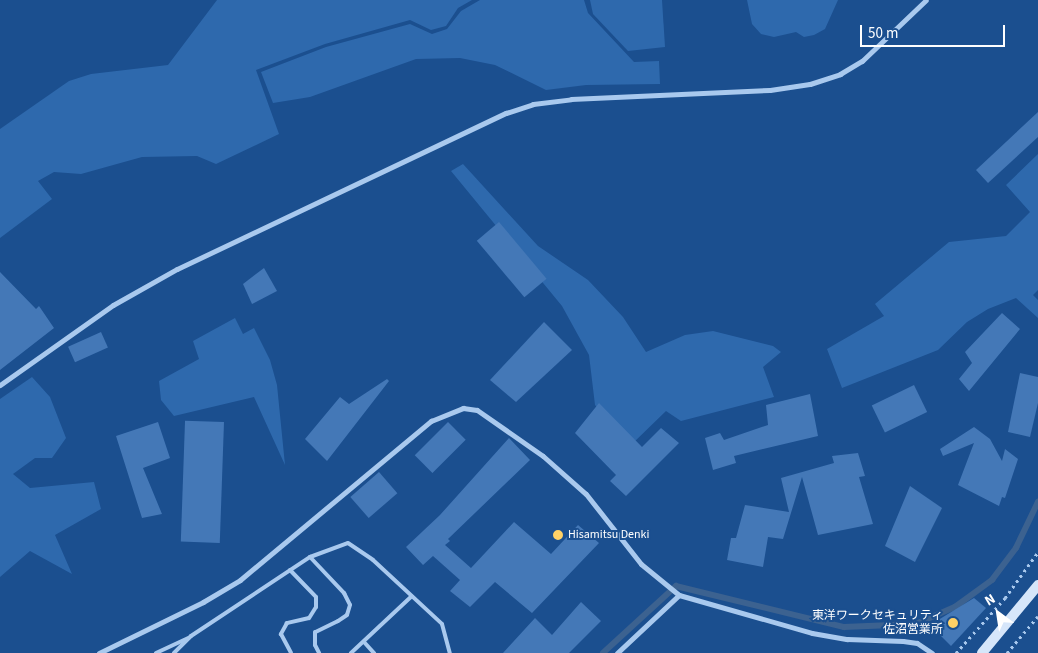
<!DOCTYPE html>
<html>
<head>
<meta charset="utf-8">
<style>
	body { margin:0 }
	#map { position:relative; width:1038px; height:653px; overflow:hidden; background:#1b4f8f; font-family:"Source Sans 3","Noto Sans JP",sans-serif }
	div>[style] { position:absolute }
	.green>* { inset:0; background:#2e69ad }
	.stream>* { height:5.5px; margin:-2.75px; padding:0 2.75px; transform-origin:2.75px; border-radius:2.75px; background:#3c6290 }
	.building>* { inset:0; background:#4478b7; transform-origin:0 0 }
	.path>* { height:3px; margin-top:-1.5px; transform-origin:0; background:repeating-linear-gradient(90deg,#a9c9ee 0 2.5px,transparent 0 6.5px) }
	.lane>* { height:4px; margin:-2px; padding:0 2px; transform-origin:2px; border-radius:2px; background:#a9c9ee }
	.street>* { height:5px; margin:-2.5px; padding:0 2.5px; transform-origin:2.5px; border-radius:2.5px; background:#a9c9ee }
	.secondary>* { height:10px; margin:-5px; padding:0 5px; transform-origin:5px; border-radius:5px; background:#d6e6fa }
	.dots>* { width:14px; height:14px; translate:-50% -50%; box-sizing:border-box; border:2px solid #1b4f8f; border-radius:50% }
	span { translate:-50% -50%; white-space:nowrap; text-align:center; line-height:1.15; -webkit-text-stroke:4px #1b4f8f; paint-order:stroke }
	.poi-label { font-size:12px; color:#fff }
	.left { translate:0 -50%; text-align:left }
	.right { translate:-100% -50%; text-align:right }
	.north { position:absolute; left:973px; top:588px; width:50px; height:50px; -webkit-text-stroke:4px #1b4f8f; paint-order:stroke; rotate:329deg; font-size:14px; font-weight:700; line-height:20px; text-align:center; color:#fff }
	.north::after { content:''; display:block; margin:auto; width:18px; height:22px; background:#fff; clip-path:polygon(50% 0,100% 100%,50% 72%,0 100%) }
	.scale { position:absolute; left:860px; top:25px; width:145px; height:22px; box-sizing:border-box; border:2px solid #fff; border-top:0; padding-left:6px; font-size:15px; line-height:18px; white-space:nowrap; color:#fff; -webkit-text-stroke:4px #1b4f8f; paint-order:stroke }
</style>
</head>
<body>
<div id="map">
	<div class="green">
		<div style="clip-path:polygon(217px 0,472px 0,458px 8px,446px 26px,431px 30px,410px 20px,325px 44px,256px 70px,279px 134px,216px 164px,197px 156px,142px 157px,81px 174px,54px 172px,38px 181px,52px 199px,0 238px,0 129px,69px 81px,91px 74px,168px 65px)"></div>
		<div style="clip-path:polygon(480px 0,584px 0,588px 13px,634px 62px,659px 61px,660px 84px,586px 85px,546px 90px,495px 65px,460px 58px,416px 59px,310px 97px,273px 103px,261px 72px,326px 47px,410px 24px,432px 34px,447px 29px,461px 11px)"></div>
		<div style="clip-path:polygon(590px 0,662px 0,665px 47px,628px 51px,593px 14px)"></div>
		<div style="clip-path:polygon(747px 0,838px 0,825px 29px,814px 35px,804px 37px,796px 32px,774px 37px,761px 34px,752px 24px)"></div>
		<div style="clip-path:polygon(1038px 154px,1038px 290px,1033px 295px,1038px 300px,1038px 318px,1016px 298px,988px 309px,967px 322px,938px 350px,842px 388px,827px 349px,884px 316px,875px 304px,949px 242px,1006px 236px,1030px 212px,1006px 185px)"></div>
		<div style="clip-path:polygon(463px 164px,538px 246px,588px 280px,623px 317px,646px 352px,685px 335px,713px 331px,773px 346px,781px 352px,763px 367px,774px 397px,681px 421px,666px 411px,631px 445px,595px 405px,589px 355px,562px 306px,451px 171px)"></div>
		<div style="clip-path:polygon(235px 318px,243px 334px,254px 328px,270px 360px,277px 385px,285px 465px,254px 397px,174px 416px,161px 400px,159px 381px,199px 359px,193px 341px)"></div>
		<div style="clip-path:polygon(32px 377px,50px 397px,66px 438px,52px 458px,35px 458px,13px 474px,30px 488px,94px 482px,101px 509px,55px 535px,72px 574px,30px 551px,0 577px,0 399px)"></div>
	</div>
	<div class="stream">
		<div style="left:603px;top:653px;width:99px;rotate:-42.5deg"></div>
		<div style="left:676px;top:586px;width:173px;rotate:13.7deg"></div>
		<div style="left:844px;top:627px;width:72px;rotate:-2.4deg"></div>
		<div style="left:916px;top:624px;width:43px;rotate:-23.6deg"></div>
		<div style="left:955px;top:607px;width:46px;rotate:-36.1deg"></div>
		<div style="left:992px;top:580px;width:40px;rotate:-53deg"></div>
		<div style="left:1016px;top:548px;width:51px;rotate:-64.4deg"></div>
	</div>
	<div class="building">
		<div style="clip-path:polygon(1038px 112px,1038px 137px,988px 183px,976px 170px)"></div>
		<div style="left:499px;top:222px;width:74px;height:29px;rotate:50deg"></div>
		<div style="clip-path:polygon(264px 268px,277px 291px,252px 304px,243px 284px)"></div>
		<div style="clip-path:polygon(0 272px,36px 309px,39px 306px,54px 328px,0 370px)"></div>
		<div style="clip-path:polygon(1002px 313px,1020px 329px,969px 391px,959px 379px,972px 363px,965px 352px)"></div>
		<div style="clip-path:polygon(544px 322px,572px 350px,516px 402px,490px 380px)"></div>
		<div style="left:101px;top:332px;width:17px;height:36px;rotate:66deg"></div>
		<div style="clip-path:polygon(1020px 373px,1038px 377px,1038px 403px,1030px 437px,1008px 432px)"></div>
		<div style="clip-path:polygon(387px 379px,389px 381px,327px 461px,305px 439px,340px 397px,349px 404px)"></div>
		<div style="left:914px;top:385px;width:30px;height:47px;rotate:64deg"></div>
		<div style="clip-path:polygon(810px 394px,818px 436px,734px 456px,736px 463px,713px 470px,705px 438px,720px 433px,724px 440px,768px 425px,766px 405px)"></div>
		<div style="clip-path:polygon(599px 403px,642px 447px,661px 428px,679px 443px,626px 496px,610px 481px,616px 475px,575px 433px)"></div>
		<div style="clip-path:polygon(158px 422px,170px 458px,143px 468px,162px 514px,142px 518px,116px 436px)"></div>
		<div style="left:224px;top:422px;width:121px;height:39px;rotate:92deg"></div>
		<div style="left:448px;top:422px;width:25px;height:47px;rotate:45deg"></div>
		<div style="clip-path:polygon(974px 427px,990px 439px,1002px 461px,1005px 449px,1018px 459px,1005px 498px,1002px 497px,999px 506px,958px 485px,974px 443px,943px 456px,940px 449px)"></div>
		<div style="clip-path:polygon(509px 438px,530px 460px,448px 539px,450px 541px,445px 545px,471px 568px,514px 522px,551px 554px,578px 525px,599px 543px,532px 613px,495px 582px,470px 607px,450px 591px,460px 580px,433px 556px,423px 565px,406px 547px,440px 515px)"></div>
		<div style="clip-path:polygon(858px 453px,865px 476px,859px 477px,873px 524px,818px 535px,802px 477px,783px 539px,768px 537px,763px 567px,727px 560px,731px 538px,736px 538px,745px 505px,789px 512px,781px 478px,834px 463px,832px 456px)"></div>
		<div style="left:379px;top:472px;width:28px;height:38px;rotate:49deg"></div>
		<div style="clip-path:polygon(910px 486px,942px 508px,915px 562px,885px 546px)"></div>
		<div style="clip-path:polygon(974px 598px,986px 608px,951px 646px,930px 625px)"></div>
		<div style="clip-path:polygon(581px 602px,601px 621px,569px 653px,503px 653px,535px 618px,552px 635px)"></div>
	</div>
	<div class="path">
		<div style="left:956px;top:653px;width:74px;rotate:-48.3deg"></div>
		<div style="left:1005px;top:598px;width:57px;rotate:-54.3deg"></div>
		<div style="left:1007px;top:653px;width:48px;rotate:-50deg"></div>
	</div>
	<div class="lane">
		<div style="left:310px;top:557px;width:50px;rotate:46.6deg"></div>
		<div style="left:344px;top:593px;width:13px;rotate:63deg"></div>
		<div style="left:350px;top:605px;width:10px;rotate:107deg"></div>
		<div style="left:347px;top:615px;width:11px;rotate:146deg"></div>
		<div style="left:338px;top:621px;width:25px;rotate:154deg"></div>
		<div style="left:315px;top:632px;width:13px;rotate:90deg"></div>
		<div style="left:315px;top:645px;width:9px;rotate:63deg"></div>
		<div style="left:290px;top:570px;width:37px;rotate:46deg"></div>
		<div style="left:316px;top:597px;width:10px;rotate:90deg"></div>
		<div style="left:316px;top:607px;width:13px;rotate:122deg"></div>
		<div style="left:309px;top:618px;width:23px;rotate:167deg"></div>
		<div style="left:287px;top:623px;width:13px;rotate:119deg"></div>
		<div style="left:281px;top:634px;width:21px;rotate:62deg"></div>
		<div style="left:364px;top:642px;width:15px;rotate:48deg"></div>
		<div style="left:156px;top:653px;width:35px;rotate:-25deg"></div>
		<div style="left:174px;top:653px;width:24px;rotate:-45deg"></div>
		<div style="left:191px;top:636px;width:143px;rotate:-33.6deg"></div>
		<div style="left:310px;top:557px;width:40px;rotate:-20.2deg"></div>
		<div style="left:348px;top:543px;width:30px;rotate:34deg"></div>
		<div style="left:373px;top:560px;width:94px;rotate:42.8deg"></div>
		<div style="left:442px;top:624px;width:30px;rotate:75deg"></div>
		<div style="left:351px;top:653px;width:83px;rotate:-43.1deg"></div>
	</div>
	<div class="street">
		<div style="left:0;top:385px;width:138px;rotate:-35.3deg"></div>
		<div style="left:113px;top:305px;width:73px;rotate:-29.4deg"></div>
		<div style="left:177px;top:269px;width:364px;rotate:-25.4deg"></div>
		<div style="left:506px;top:113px;width:28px;rotate:-18deg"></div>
		<div style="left:533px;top:104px;width:38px;rotate:-7deg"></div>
		<div style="left:571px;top:99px;width:199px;rotate:-2.6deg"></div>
		<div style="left:770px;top:90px;width:40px;rotate:-8.5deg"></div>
		<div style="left:810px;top:84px;width:32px;rotate:-18deg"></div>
		<div style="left:840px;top:74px;width:26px;rotate:-31deg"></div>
		<div style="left:862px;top:61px;width:88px;rotate:-43.6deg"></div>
		<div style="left:99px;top:653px;width:116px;rotate:-26.1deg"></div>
		<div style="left:203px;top:602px;width:43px;rotate:-30.7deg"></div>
		<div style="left:240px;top:580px;width:249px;rotate:-39.8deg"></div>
		<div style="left:431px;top:421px;width:35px;rotate:-22deg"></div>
		<div style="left:463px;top:408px;width:14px;rotate:8deg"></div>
		<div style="left:477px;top:410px;width:80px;rotate:34.9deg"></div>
		<div style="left:543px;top:456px;width:57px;rotate:41.5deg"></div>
		<div style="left:586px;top:494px;width:89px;rotate:51.8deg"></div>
		<div style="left:641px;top:564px;width:49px;rotate:39.2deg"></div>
		<div style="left:679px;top:595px;width:138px;rotate:15.9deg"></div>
		<div style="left:812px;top:633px;width:36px;rotate:10deg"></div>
		<div style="left:847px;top:639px;width:56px;rotate:2deg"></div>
		<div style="left:903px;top:641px;width:14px;rotate:8deg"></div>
		<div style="left:917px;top:643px;width:18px;rotate:34deg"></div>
		<div style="left:617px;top:653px;width:85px;rotate:-43.1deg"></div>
	</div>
	<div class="secondary">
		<div style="left:982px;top:653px;width:88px;rotate:-50.5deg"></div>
	</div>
	<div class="dots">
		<div style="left:558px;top:535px;background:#ffd166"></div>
		<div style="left:953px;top:623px;background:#ffd166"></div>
	</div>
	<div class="poi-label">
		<span class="left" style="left:568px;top:535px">Hisamitsu Denki</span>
		<span class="right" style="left:943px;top:623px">東洋ワークセキュリティ<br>佐沼営業所</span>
	</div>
	<div class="north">N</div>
	<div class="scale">50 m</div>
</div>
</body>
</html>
